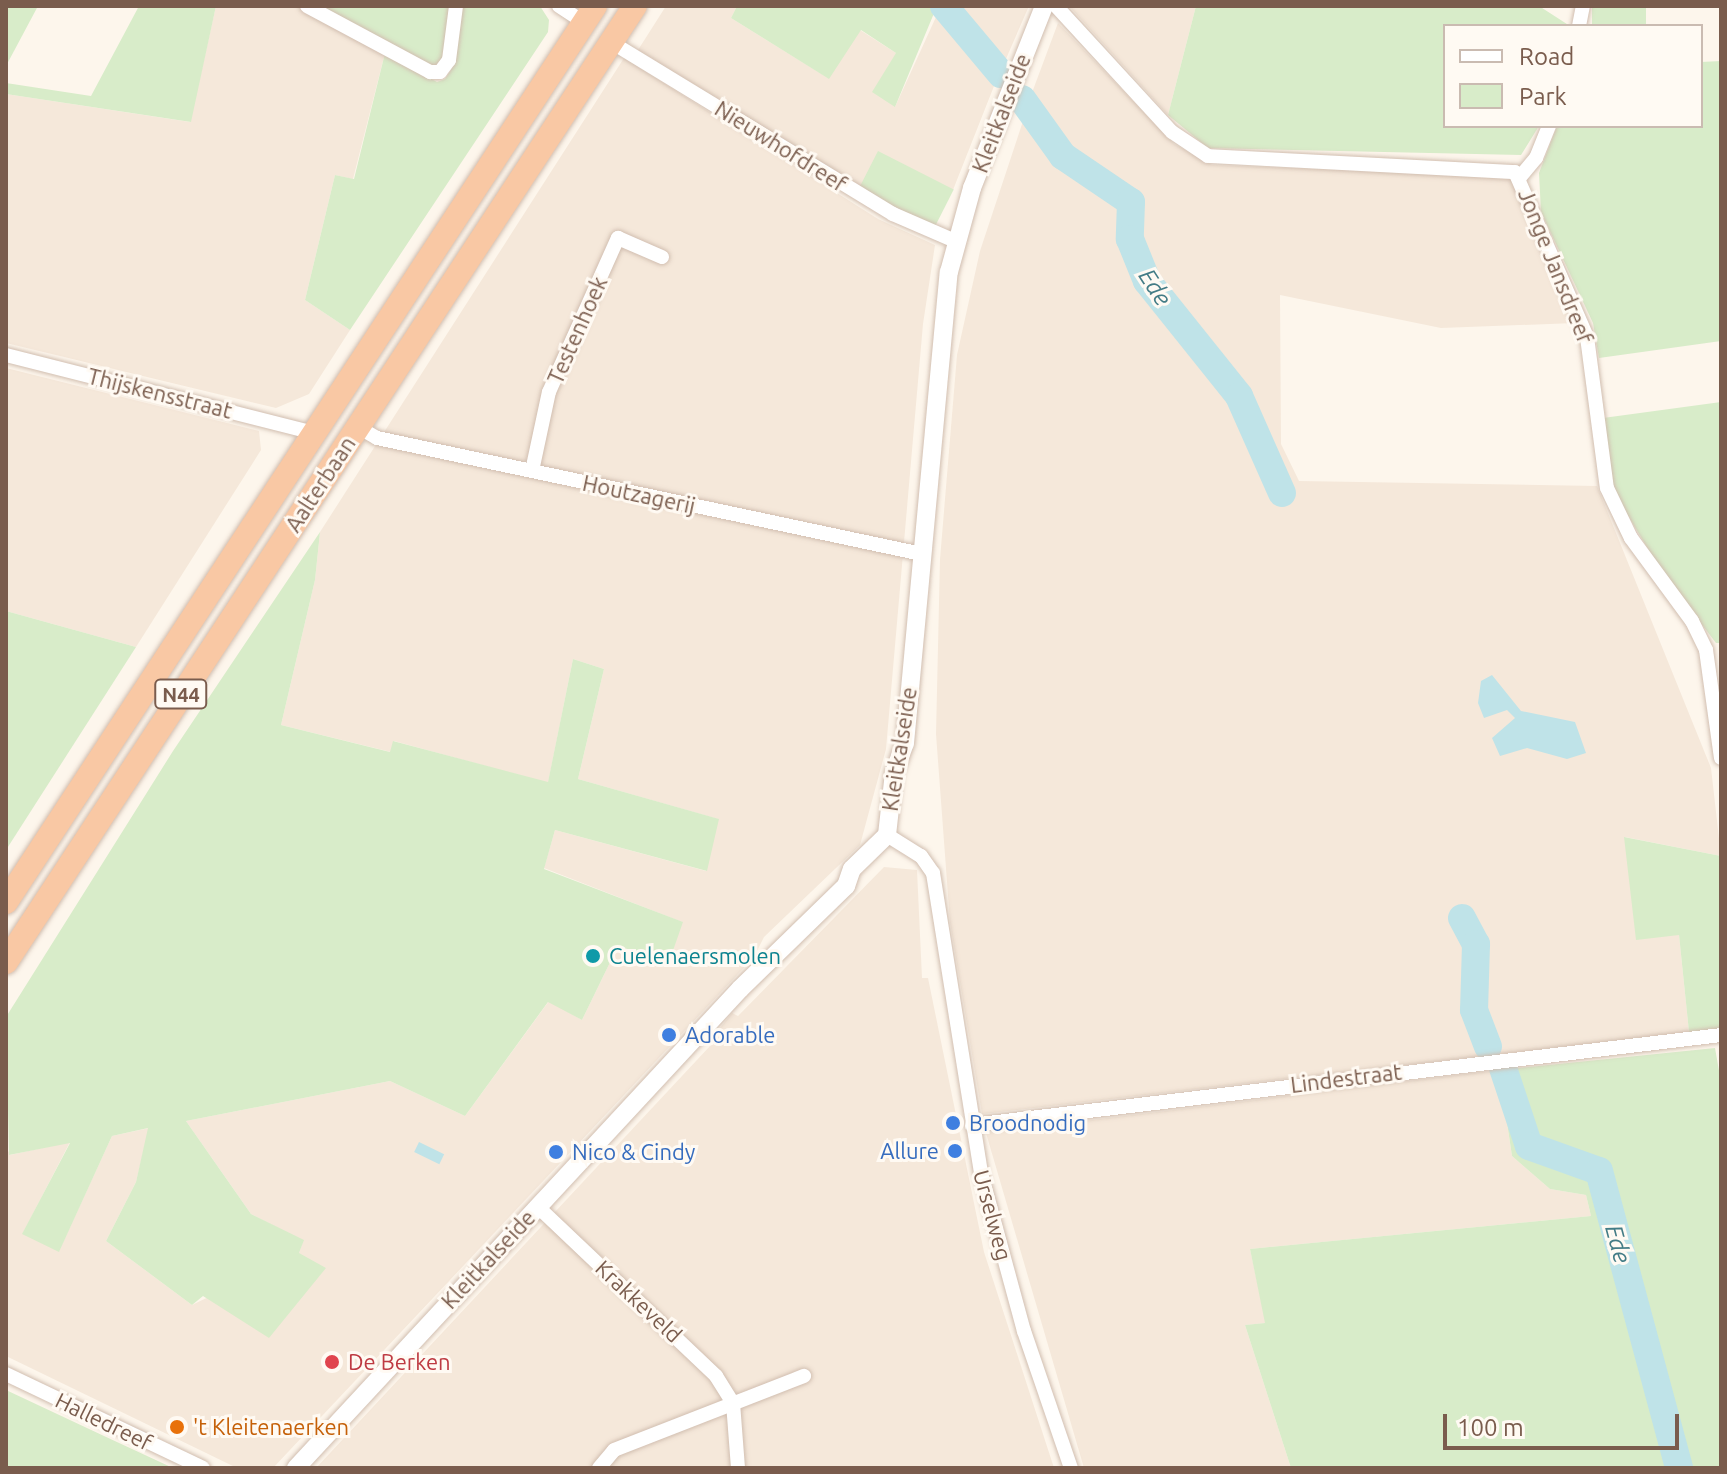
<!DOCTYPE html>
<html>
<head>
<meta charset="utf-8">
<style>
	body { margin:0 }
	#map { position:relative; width:1727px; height:1474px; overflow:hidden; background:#fdf6ec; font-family:Ubuntu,sans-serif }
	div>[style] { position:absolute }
	.residential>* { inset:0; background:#f5e8da }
	.green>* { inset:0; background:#d8ecc9; transform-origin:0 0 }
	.water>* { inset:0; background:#bfe3e8; transform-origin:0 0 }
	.river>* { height:28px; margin:-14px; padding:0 14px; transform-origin:14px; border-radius:14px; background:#bfe3e8 }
	.roads { filter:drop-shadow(0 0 2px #d1beb0) drop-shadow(0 0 2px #d1beb0) }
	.minor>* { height:14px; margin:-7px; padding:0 7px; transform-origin:7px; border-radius:7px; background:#fff }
	.tertiary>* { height:18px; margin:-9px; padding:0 9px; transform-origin:9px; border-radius:9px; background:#fff }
	.trunk>* { height:24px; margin:-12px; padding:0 12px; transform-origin:12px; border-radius:12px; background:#f9c8a4 }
	.dots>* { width:22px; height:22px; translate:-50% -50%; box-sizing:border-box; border:4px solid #fffaf3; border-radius:50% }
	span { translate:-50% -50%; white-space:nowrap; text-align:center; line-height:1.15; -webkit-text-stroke:6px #fffaf3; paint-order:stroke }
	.shield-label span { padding:2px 6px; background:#fffaf3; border:2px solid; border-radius:6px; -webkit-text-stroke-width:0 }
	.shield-label { font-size:20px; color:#7a5c4d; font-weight:700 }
	.street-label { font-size:22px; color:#7a5c4d }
	.culture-label { font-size:22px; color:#0d838f }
	.left { translate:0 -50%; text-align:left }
	.shop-label { font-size:22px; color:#366cbe }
	.right { translate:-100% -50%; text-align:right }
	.health-label { font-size:22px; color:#be3a42 }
	.food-label { font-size:22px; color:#c56008 }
	.water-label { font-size:24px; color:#437c86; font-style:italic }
	.frame { position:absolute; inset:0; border:8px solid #7a5c4d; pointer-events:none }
	.legend { position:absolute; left:1443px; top:24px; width:260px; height:104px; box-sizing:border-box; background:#fffaf3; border:2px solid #cabbb1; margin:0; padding:10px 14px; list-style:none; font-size:24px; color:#7a5c4d }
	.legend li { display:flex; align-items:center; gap:16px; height:40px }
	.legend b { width:40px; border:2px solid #cabbb1 }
	.scale { position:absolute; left:1443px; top:1414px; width:236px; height:36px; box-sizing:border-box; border:4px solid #7a5c4d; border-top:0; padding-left:10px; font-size:24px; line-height:28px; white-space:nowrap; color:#7a5c4d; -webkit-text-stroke:6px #fffaf3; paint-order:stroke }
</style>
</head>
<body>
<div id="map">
	<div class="residential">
		<div style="clip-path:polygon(216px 6px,296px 6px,385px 53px,353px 179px,335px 175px,305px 300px,350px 330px,309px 394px,276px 408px,6px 343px,6px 94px,190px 122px)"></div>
		<div style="clip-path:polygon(666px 6px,737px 6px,731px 18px,828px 78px,860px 30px,896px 53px,895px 107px,941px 6px,998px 76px,953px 190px,916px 172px,862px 191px,692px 84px,638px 50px)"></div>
		<div style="clip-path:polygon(951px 6px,1029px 6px,1002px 68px)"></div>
		<div style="clip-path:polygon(1069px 6px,1196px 6px,1168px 115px)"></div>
		<div style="clip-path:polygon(1058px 23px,1174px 144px,1212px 165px,1509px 176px,1575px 323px,1441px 328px,1280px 295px,1281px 444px,1299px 481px,1597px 486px,1711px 768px,1721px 856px,1625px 837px,1679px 935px,1689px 1032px,982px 1114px,950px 922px,936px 734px,940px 559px,957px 355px,980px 251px,1026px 112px,1058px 159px,1126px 203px,1122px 236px,1146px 289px,1233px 393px,1277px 475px,1243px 388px,1157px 284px,1136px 237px,1140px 208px,1128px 188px,1068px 152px,1030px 98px)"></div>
		<div style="clip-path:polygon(624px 58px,878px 219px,935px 245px,923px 324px,886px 749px,860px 845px,764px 937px,754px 957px,273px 1468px,237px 1468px,6px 1356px,6px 1146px,10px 1155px,70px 1142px,23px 1233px,59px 1251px,112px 1136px,149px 1128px,136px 1182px,106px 1241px,192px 1305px,299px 1253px,303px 1241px,251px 1214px,186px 1121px,390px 1081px,465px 1116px,549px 1001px,582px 1020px,618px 946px,669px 961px,682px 922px,544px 868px,555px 830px,706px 871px,718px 819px,578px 779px,604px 669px,573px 659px,548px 783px,394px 741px,391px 752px,281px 725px,315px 580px,320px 532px)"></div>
		<div style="clip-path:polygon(6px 368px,259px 431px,261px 450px,136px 647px,6px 611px)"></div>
		<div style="clip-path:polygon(884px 867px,917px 870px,922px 978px,928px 978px,984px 1252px,1054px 1468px,316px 1468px,724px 1031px,720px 1028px,732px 1013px,738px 1016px)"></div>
		<div style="clip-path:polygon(1499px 1070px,1512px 1156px,1550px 1189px,1586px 1195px,1591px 1216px,1250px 1249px,1266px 1323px,1245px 1325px,1291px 1468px,1084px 1468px,986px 1133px)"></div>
	</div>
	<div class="green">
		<div style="clip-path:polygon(6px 6px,38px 6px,6px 66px)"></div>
		<div style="clip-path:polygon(139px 6px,216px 6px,191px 122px,6px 94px,6px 83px,91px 96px)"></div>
		<div style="clip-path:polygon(316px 6px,453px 6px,444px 62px,430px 69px)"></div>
		<div style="clip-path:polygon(459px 6px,540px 6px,549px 20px,548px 32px,350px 330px,305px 300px,335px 175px,354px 179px,385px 53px,437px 82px,445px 79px,451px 70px)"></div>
		<div style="clip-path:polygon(737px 6px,937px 6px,895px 107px,872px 92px,896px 53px,861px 30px,829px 79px,731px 18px)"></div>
		<div style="clip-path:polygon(1196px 6px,1539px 6px,1570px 26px,1445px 26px,1445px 126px,1539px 126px,1521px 155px,1208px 148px,1168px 115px)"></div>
		<div style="left:1592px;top:6px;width:54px;height:21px"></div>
		<div style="clip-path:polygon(1721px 61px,1721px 341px,1599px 358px,1593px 323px,1541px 212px,1539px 173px,1557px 126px,1701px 126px,1701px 62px)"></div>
		<div style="clip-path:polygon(1030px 98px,1068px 152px,1136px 198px,1140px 208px,1136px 237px,1157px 284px,1243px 388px,1278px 475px,1233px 393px,1146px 289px,1121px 235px,1126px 202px,1058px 159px,1026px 112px)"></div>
		<div style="left:878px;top:151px;width:85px;height:43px;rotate:27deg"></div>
		<div style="clip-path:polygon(1721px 402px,1721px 643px,1716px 643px,1662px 572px,1621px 504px,1611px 483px,1603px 418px)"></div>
		<div style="clip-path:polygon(320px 532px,315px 580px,281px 725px,390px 752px,393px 741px,548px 782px,573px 659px,604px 669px,578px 779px,719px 819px,707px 871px,555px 830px,544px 869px,683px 922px,669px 962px,618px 946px,582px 1020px,548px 1002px,465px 1116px,390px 1081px,186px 1121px,251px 1214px,304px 1240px,299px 1253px,326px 1268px,269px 1338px,203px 1296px,192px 1305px,106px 1241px,136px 1182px,148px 1128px,112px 1136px,59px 1252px,22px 1234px,70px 1143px,9px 1155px,6px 1017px,173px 751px)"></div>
		<div style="clip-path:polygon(6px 611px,136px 647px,6px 850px)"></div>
		<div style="clip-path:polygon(1624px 837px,1721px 856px,1721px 1029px,1689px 1032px,1679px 935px,1636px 940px)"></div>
		<div style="clip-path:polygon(1715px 1048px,1721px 1082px,1721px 1468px,1291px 1468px,1245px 1325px,1265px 1323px,1250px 1249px,1591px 1216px,1586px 1195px,1550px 1189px,1512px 1156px,1499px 1070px)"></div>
		<div style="clip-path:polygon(6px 1390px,104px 1436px,173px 1468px,6px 1468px)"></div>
	</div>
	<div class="water">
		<div style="clip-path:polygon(1492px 675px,1521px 711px,1575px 722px,1586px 753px,1567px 759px,1527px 748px,1500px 756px,1492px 738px,1515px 718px,1507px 710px,1484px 718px,1478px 703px,1481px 681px)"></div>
		<div style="left:419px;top:1142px;width:28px;height:11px;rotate:26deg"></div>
	</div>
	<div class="river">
		<div style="left:944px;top:6px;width:89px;rotate:50deg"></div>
		<div style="left:1022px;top:99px;width:70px;rotate:54.3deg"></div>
		<div style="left:1063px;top:156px;width:82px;rotate:34.1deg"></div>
		<div style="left:1131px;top:202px;width:37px;rotate:92deg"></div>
		<div style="left:1130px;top:239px;width:45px;rotate:68deg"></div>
		<div style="left:1147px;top:281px;width:147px;rotate:51.3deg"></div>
		<div style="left:1239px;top:396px;width:106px;rotate:66.1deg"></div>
		<div style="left:1462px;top:918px;width:30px;rotate:62deg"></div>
		<div style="left:1476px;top:944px;width:66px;rotate:91.7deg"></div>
		<div style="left:1474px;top:1010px;width:39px;rotate:69deg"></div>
		<div style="left:1503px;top:1068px;width:82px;rotate:71.6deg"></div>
		<div style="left:1529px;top:1146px;width:74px;rotate:19.7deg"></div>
		<div style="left:1599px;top:1171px;width:308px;rotate:74.9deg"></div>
	</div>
	<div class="roads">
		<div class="minor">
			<div style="left:307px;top:6px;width:140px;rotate:28.2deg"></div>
			<div style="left:430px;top:72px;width:10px"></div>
			<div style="left:440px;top:72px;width:15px;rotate:-53deg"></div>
			<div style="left:449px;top:60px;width:54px;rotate:-82.6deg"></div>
			<div style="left:559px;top:6px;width:30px;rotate:33deg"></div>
			<div style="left:1056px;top:6px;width:171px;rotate:47.4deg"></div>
			<div style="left:1172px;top:132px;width:43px;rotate:33.7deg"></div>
			<div style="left:1208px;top:156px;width:307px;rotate:3deg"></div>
			<div style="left:1515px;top:172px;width:180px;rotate:66.4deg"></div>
			<div style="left:1587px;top:337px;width:152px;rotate:82.5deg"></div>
			<div style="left:1607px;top:488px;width:55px;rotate:64.4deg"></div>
			<div style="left:1631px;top:538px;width:103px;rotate:53.7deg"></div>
			<div style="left:1692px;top:621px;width:32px;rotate:64deg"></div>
			<div style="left:1706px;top:650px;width:109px;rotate:82.1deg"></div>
			<div style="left:1579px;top:26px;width:20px;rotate:-79deg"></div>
			<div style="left:611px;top:42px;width:330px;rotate:31.4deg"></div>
			<div style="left:893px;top:214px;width:68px;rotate:23.5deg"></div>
			<div style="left:1520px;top:177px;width:25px;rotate:-50deg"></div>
			<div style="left:1536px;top:158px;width:35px;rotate:-68deg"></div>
			<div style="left:6px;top:355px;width:318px;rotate:14.2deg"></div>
			<div style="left:358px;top:427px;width:22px;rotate:30deg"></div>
			<div style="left:377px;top:438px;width:557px;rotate:12.02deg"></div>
			<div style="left:532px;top:471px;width:81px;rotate:-77.9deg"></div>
			<div style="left:549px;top:392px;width:169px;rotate:-65.9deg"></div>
			<div style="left:618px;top:238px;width:48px;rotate:23.4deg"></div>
			<div style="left:887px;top:835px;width:40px;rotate:32deg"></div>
			<div style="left:921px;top:856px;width:21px;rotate:55deg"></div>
			<div style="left:933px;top:873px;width:304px;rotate:80.9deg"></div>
			<div style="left:981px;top:1173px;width:164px;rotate:74.8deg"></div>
			<div style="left:1024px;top:1331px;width:145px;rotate:71.1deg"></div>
			<div style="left:972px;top:1125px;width:754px;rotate:-6.85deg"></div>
			<div style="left:537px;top:1206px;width:247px;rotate:43.5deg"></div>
			<div style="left:716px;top:1376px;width:32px;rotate:58deg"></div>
			<div style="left:733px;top:1403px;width:65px;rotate:85.6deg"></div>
			<div style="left:6px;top:1374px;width:218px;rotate:25.5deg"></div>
			<div style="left:599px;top:1468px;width:23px;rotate:-50deg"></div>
			<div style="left:614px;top:1450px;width:204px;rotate:-21.3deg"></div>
		</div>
		<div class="tertiary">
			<div style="left:296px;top:1468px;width:653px;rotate:-47.17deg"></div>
			<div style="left:740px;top:989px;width:148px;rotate:-44.2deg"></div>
			<div style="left:846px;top:886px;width:18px;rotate:-71deg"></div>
			<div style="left:852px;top:869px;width:49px;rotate:-44.2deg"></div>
			<div style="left:887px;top:835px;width:62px;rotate:-83.6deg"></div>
			<div style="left:894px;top:773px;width:32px;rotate:-70deg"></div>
			<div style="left:905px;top:743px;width:473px;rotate:-84.7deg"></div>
			<div style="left:949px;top:272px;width:87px;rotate:-74.7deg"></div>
			<div style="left:972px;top:188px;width:196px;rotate:-68.4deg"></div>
		</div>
		<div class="trunk">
			<div style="left:6px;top:902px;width:1072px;rotate:-56.68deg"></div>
			<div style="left:6px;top:962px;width:1144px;rotate:-56.66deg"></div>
		</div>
	</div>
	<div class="dots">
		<div style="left:593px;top:956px;background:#0f9aa8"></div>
		<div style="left:669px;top:1035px;background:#3f7fe0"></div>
		<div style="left:953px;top:1123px;background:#3f7fe0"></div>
		<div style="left:955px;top:1151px;background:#3f7fe0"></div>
		<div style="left:556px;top:1152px;background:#3f7fe0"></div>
		<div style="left:332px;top:1362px;background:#e0444e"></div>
		<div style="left:177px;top:1427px;background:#e8710a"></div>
	</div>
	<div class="shield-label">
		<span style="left:181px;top:694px">N44</span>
	</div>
	<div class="street-label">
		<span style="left:1001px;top:113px;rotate:-69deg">Kleitkalseide</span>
		<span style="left:781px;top:146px;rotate:32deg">Nieuwhofdreef</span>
		<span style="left:1556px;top:266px;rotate:68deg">Jonge Jansdreef</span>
		<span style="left:577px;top:330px;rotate:-66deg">Testenhoek</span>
		<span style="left:160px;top:393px;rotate:14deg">Thijskensstraat</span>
		<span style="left:320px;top:484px;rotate:-57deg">Aalterbaan</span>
		<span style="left:639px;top:494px;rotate:12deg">Houtzagerij</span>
		<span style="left:899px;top:749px;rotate:-81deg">Kleitkalseide</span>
		<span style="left:1346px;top:1078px;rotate:-7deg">Lindestraat</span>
		<span style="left:993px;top:1215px;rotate:75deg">Urselweg</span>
		<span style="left:488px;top:1259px;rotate:-47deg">Kleitkalseide</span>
		<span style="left:639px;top:1301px;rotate:43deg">Krakkeveld</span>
		<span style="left:104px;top:1421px;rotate:26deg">Halledreef</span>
	</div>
	<div class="culture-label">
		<span class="left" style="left:609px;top:956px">Cuelenaersmolen</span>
	</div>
	<div class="shop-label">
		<span class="left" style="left:685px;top:1035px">Adorable</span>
		<span class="left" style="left:969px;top:1123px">Broodnodig</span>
		<span class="right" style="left:939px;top:1151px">Allure</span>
		<span class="left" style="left:572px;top:1152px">Nico &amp; Cindy</span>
	</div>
	<div class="health-label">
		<span class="left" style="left:348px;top:1362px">De Berken</span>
	</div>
	<div class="food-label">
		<span class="left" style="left:193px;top:1427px">'t Kleitenaerken</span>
	</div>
	<div class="water-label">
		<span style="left:1155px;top:287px;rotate:57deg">Ede</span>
		<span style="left:1618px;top:1244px;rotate:75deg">Ede</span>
	</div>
	<div class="frame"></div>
	<ul class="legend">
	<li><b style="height:10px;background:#fff"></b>Road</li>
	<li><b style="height:22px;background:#d8ecc9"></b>Park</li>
	</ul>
	<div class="scale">100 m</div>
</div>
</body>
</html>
